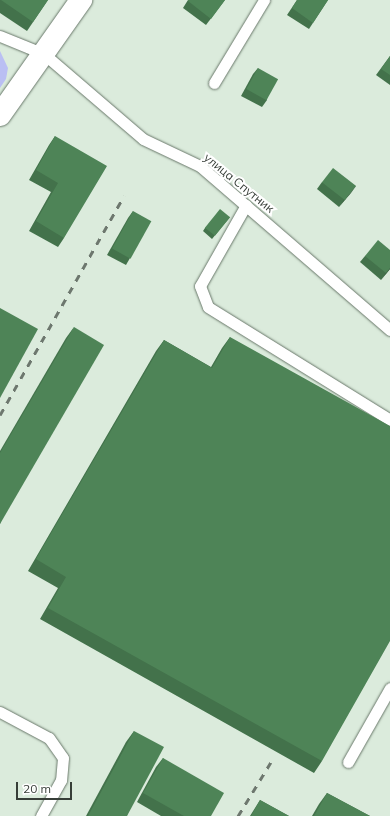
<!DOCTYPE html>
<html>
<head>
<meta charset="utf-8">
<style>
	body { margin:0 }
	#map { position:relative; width:390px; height:816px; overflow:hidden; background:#dbebdc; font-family:Mulish,sans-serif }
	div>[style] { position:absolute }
	.green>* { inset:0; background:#babff3 }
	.roads { filter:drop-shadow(0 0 1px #69786a) drop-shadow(0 0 1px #69786a) }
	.lane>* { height:11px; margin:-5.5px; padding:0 5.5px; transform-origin:5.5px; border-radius:5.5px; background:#fff }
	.street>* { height:22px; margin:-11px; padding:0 11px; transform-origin:11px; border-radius:11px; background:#fff }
	.rail>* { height:3px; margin-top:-1.5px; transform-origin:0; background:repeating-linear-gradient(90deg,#6d776e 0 7px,transparent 0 14px) }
	.wall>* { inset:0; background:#43724b }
	.shaded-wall>* { inset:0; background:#375c3d }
	.building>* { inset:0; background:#4e8457; transform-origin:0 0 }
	span { translate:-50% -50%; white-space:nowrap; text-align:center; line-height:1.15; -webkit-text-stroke:4px #fff; paint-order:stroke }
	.street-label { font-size:12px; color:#373e38 }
	.scale { position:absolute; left:16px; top:782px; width:56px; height:18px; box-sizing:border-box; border:2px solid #373e38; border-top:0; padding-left:5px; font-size:12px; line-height:14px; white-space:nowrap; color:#373e38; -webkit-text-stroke:3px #fff; paint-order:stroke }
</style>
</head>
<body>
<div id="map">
	<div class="green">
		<div style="clip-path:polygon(0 51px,8px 68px,6px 79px,0 88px)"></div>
	</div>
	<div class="roads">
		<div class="lane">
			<div style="left:0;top:36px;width:48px;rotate:22.2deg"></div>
			<div style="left:44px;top:54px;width:130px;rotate:40.6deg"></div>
			<div style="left:143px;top:139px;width:63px;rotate:25.3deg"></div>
			<div style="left:200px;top:166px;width:251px;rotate:40.8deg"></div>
			<div style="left:214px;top:83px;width:97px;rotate:-58.9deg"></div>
			<div style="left:246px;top:205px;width:93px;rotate:119.6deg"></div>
			<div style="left:200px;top:286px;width:22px;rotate:69deg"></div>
			<div style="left:208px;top:307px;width:214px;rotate:31.8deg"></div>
			<div style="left:0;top:712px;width:55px;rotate:28deg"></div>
			<div style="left:49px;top:738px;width:24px;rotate:55deg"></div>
			<div style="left:63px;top:758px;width:22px;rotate:95deg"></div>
			<div style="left:61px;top:780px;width:41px;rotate:119.1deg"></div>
			<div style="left:348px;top:762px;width:85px;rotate:-60.4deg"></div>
		</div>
		<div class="street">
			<div style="left:0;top:115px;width:141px;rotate:-54.8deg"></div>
		</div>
	</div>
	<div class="rail">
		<div style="left:0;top:415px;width:252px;rotate:-60.5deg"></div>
		<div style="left:238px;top:816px;width:63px;rotate:-58.6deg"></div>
	</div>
	<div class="wall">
		<div style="clip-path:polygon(0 0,48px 0,27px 31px,0 13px)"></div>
		<div style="clip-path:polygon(188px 0,225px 0,206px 25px,183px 8px)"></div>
		<div style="clip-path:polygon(297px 0,328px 0,309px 29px,287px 15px)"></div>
		<div style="clip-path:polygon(390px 56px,390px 85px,376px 75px)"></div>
		<div style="clip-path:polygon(258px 68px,267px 100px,262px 107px,241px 96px,253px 74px)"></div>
		<div style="clip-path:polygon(55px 136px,64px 238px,58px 247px,29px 231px,51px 192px,29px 180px,49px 145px)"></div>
		<div style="clip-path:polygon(322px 182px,356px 186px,339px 207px,317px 189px)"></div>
		<div style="clip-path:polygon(133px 211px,130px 258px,126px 265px,107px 255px,128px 218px)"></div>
		<div style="clip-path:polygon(230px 217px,212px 239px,203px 231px,205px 228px)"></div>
		<div style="clip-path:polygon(390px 250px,390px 269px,381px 280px,360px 262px,365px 256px)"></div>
		<div style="clip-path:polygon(74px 327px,0 524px,0 451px,66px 338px)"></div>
		<div style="clip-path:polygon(230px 337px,322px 761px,314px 773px,40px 619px,58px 588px,28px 571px,156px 351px,164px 340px,211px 367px,222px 348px)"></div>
		<div style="clip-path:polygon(134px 731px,127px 816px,86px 816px,126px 742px)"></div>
		<div style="clip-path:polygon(163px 758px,211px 816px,161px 816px,137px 802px,156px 767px)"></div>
		<div style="clip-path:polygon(327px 793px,370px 816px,312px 816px,319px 804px)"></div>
		<div style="clip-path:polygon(260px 800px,289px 816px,250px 816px)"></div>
	</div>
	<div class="shaded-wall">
		<div style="clip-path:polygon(356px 186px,351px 193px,339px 207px,344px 200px)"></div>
		<div style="clip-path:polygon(390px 268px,390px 269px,381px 280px,386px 273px)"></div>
	</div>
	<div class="building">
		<div style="clip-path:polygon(1px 0,48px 0,33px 22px)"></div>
		<div style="clip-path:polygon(188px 0,225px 0,211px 19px,188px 1px)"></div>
		<div style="clip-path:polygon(297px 0,328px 0,313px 23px,292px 8px)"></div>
		<div style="clip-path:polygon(390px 56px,390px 75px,381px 69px)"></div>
		<div style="left:258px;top:68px;width:23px;height:24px;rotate:29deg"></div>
		<div style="clip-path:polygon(55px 136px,107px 166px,64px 238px,36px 221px,58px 183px,36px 170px)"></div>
		<div style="left:333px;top:168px;width:29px;height:18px;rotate:38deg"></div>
		<div style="left:220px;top:209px;width:13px;height:24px;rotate:39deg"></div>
		<div style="left:133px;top:211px;width:21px;height:43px;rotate:29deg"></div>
		<div style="clip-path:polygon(378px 240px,390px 250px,390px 268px,386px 273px,365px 256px)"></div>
		<div style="clip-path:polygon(0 308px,38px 329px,0 398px)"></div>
		<div style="clip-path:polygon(74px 327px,104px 345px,0 524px,0 453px)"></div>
		<div style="clip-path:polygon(230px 337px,390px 426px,390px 641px,322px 761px,48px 608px,66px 577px,36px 559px,164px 340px,212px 368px)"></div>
		<div style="clip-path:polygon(134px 731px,164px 747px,127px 816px,88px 816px)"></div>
		<div style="clip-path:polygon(163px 758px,224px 793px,211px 816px,184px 816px,143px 793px)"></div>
		<div style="clip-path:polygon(327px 793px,370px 816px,314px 816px)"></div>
		<div style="clip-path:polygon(260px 800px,289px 816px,251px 816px)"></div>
	</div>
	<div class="street-label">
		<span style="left:239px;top:183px;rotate:39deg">улица Спутник</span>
	</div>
	<div class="scale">20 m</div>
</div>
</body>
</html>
